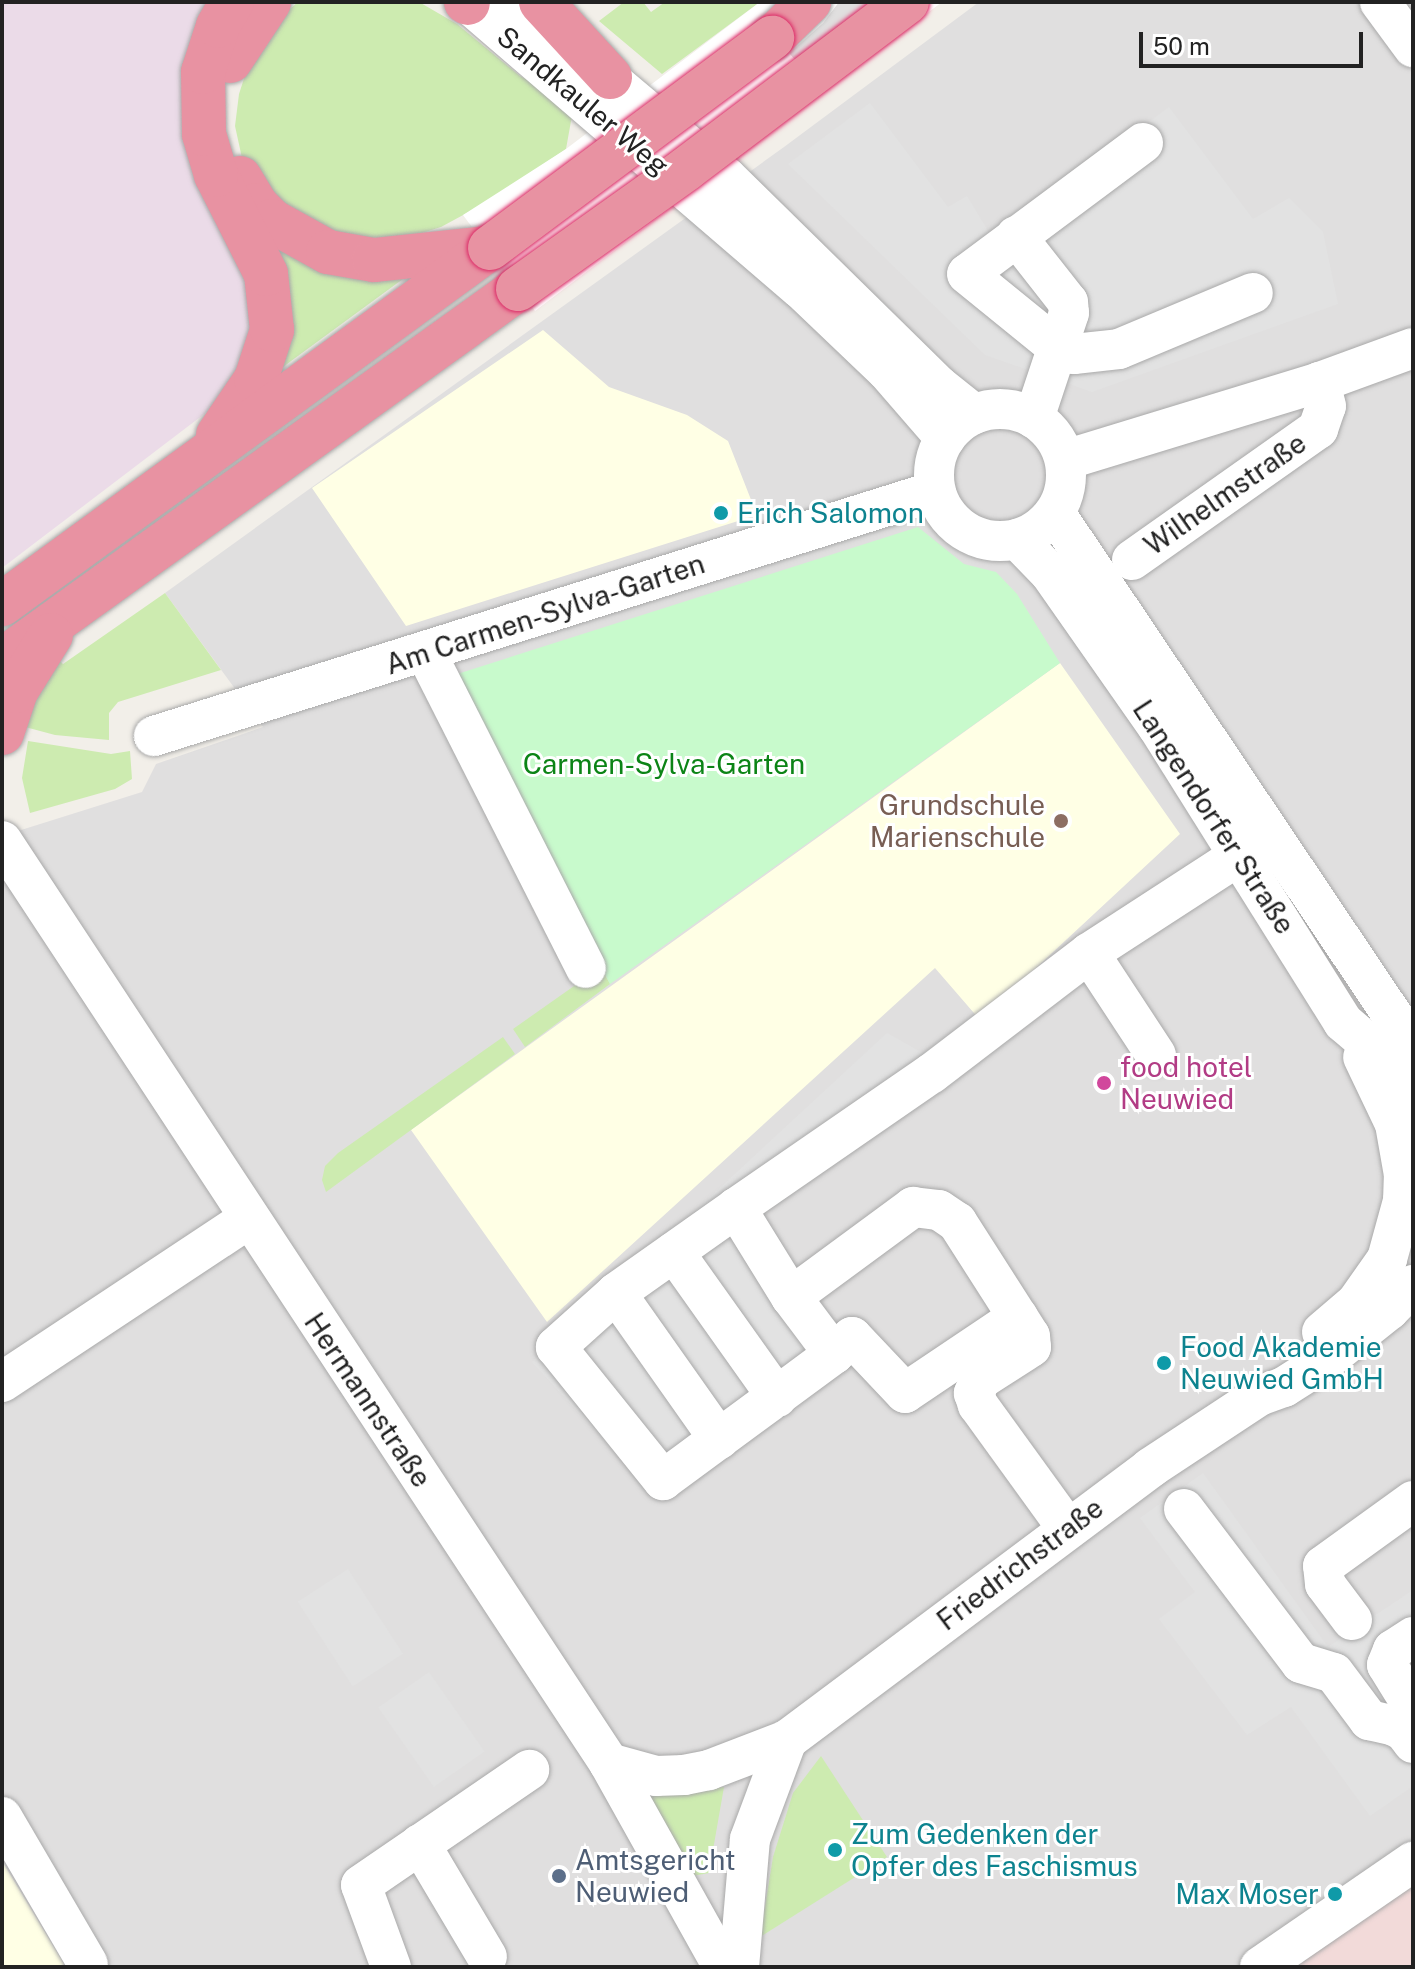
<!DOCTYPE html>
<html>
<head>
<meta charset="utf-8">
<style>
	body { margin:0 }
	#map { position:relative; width:1415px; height:1969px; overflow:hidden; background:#f2efe9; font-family:"Public Sans",sans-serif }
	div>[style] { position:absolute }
	.residential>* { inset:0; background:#e0dfdf }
	.commercial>* { inset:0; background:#f2dad9 }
	.industrial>* { inset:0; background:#ebdbe8 }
	.education>* { inset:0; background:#ffffe5 }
	.grass>* { inset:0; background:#cdebb0 }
	.park>* { inset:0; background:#c8facc }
	.parking>* { inset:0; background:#e2e2e2; transform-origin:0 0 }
	.pier>* { inset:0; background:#fff }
	.roads { filter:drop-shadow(0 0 2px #a9a9a9) drop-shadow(0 0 2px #a9a9a9) }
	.minor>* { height:40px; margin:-20px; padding:0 20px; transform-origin:20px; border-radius:20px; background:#fff }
	.minor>.ring { margin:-20px; padding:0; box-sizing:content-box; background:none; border:40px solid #fff; border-radius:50% }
	.highway>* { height:44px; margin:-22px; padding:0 22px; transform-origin:22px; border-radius:22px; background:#e892a2 }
	.bridges { filter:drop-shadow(0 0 2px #dc2a67) drop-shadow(0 0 2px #dc2a67) }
	.highway-bridge>* { height:44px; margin:-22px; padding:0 22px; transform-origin:22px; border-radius:22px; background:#e892a2 }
	.dots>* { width:22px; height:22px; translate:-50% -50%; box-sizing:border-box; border:4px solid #fff; border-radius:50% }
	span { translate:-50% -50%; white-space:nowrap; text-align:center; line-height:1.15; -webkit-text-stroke:6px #fff; paint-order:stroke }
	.street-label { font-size:28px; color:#222 }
	.culture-label { font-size:28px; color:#0d838f }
	.left { translate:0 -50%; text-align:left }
	.right { translate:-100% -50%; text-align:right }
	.park-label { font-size:28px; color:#0c8416 }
	.education-label { font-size:28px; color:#785e54 }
	.hotel-label { font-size:28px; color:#b23c85 }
	.service-label { font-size:28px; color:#4e5e75 }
	.frame { position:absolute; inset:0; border:4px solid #222; pointer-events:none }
	.scale { position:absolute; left:1139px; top:32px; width:224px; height:36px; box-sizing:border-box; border:4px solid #222; border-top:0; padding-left:10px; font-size:24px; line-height:28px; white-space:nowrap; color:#222; -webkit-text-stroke:6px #fff; paint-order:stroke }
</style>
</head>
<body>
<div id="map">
	<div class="residential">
		<div style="clip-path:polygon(839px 2px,872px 2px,796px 62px,789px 54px,823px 23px)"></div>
		<div style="clip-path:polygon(979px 2px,1413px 2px,1413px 1849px,1245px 1967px,2px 1967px,2px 836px,142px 792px,156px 764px,263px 727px,165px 593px,784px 147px)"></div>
	</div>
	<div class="commercial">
		<div style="clip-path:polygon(1413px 1882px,1413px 1967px,1296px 1967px)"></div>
	</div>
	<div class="industrial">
		<div style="clip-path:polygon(2px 2px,215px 2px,204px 20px,247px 271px,254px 334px,220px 402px,2px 568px)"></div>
	</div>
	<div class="education">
		<div style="clip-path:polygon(543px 330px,609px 387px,687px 415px,728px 441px,757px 515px,406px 626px,312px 488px)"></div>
		<div style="clip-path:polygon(1060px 663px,1180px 834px,980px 1020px,935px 968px,547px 1322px,411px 1130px)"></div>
		<div style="clip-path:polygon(2px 1861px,64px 1964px,60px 1967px,2px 1967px)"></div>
	</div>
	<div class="grass">
		<div style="clip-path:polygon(298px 2px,419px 2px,457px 24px,520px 76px,547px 90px,573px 110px,566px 149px,489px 201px,441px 227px,396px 241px,356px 241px,281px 214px,242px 158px,235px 126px,239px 94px,251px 57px,270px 26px)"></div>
		<div style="clip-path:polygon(624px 2px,643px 2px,651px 12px,665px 2px,760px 2px,662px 74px,599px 21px)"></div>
		<div style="clip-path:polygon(274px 238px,422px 265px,272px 375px)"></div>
		<div style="clip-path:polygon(165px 593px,221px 670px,118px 702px,109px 713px,109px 740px,55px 735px,14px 724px,60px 661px,63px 664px)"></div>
		<div style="clip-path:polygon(28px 741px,111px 754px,130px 751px,132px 779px,115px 789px,30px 813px,22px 778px)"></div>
		<div style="clip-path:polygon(601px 967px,610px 984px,525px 1047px,513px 1029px)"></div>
		<div style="clip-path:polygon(503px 1037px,515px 1054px,326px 1192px,322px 1180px,325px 1166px,338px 1153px)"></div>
		<div style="clip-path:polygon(821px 1756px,887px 1857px,760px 1937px,773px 1857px,793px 1793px)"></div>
		<div style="clip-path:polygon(724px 1787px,709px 1873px,692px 1876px,638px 1794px)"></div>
	</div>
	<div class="park">
		<div style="clip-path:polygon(918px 527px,964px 564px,996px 572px,1017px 594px,1060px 663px,610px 984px,451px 676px)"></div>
	</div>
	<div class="parking">
		<div style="clip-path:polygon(870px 103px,948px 207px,967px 196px,993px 239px,1169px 107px,1253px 219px,1289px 198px,1323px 232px,1338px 304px,1092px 392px,985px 355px,788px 164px)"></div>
		<div style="clip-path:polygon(887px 1033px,928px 1056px,726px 1221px,829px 1373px,653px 1494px,532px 1362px)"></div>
		<div style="clip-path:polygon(1203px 1473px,1328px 1647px,1413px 1590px,1413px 1786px,1370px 1816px,1291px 1707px,1247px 1735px,1159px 1619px,1195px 1592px,1140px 1518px)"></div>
		<div style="left:348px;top:1569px;width:101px;height:60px;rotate:57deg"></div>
		<div style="left:429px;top:1672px;width:97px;height:62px;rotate:55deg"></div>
	</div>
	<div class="pier">
		<div style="clip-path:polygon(760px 2px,839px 2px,823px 23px,789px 53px,796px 61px,872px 2px,942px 2px,535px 311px,463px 215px,566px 149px)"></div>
	</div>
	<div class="roads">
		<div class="minor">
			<div style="left:467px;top:2px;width:439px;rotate:40.7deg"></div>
			<div style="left:800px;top:288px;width:120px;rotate:43.7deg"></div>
			<div style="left:887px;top:371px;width:89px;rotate:49.1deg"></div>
			<div style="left:518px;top:2px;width:272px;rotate:40.1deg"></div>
			<div style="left:726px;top:177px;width:298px;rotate:44.5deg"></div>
			<div style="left:939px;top:386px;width:45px;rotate:38.7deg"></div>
			<div style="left:1380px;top:2px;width:56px;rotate:53.7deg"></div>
			<div style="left:1143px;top:143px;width:219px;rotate:143.3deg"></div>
			<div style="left:967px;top:274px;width:117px;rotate:39.1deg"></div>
			<div style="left:1058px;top:348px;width:17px;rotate:21deg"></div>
			<div style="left:1074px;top:354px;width:45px;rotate:-6.3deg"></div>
			<div style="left:1119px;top:349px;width:145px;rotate:-22.7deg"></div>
			<div style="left:1016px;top:236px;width:84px;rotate:51.8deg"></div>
			<div style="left:1068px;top:302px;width:11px;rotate:85deg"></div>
			<div style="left:1069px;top:313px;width:111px;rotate:108.4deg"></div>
			<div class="ring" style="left:934px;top:409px;width:92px;height:92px"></div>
			<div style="left:1065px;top:460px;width:267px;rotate:-17deg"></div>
			<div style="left:1320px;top:382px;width:99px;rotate:-20.1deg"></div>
			<div style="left:1055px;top:513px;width:642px;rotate:56.11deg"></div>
			<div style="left:1017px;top:539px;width:47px;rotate:45.9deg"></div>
			<div style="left:1050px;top:573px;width:188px;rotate:55deg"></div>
			<div style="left:1158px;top:727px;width:348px;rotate:57.9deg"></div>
			<div style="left:1343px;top:1022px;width:52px;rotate:40.4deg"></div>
			<div style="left:1383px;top:1056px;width:47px;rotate:50.2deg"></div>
			<div style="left:1132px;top:560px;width:228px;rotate:-35.2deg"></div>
			<div style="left:1318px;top:429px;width:24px;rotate:-71deg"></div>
			<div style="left:1326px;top:406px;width:25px;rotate:-104deg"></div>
			<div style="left:426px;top:653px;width:353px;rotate:63.1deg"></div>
			<div style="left:154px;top:736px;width:819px;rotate:-17.42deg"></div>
			<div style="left:2px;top:841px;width:1104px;rotate:56.64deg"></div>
			<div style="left:609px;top:1763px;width:234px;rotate:60.8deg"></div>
			<div style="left:1156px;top:1055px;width:122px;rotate:-123.3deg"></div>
			<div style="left:1089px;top:953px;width:180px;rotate:-33deg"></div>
			<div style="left:736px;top:1208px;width:147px;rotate:144.7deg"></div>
			<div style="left:616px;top:1293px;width:81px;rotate:138deg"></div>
			<div style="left:556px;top:1347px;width:171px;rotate:51.2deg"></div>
			<div style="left:663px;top:1480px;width:212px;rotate:-36.4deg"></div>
			<div style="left:674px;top:1252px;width:178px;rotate:54.6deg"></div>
			<div style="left:616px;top:1293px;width:179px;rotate:54.8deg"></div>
			<div style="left:791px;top:1297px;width:152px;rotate:-36.4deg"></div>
			<div style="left:913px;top:1207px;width:26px;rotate:7deg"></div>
			<div style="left:939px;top:1210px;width:22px;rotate:34deg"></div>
			<div style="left:957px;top:1222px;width:135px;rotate:57.4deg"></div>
			<div style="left:1030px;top:1336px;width:11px;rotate:85deg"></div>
			<div style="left:1031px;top:1347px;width:59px;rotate:147.4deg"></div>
			<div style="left:981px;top:1379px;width:16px;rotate:117deg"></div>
			<div style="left:974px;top:1393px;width:13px;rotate:72deg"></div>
			<div style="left:978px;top:1405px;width:152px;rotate:54.1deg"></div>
			<div style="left:1018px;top:1317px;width:136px;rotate:146.1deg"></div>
			<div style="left:905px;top:1393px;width:77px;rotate:-133.4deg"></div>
			<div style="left:852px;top:1337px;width:25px;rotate:137deg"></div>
			<div style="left:834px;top:1354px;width:71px;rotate:-127deg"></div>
			<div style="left:791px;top:1297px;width:105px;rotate:-121.7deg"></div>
			<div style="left:736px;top:1208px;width:238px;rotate:-34.6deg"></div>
			<div style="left:932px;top:1073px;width:198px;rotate:-37.4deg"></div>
			<div style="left:1322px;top:1332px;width:45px;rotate:-40.5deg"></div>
			<div style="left:1356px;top:1303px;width:54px;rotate:-54.8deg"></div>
			<div style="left:1387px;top:1259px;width:60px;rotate:-74.6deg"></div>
			<div style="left:1403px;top:1201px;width:26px;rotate:-88deg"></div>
			<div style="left:1404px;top:1175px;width:52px;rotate:-100deg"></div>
			<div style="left:1395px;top:1124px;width:74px;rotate:-115.5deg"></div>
			<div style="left:2px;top:1382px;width:295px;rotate:-33.5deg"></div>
			<div style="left:1184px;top:1509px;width:193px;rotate:52.8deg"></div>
			<div style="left:1301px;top:1663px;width:34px;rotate:17deg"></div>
			<div style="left:1334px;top:1673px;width:59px;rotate:53.3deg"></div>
			<div style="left:1369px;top:1720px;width:26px;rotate:13deg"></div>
			<div style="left:1394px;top:1726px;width:11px;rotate:27deg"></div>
			<div style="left:1404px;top:1731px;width:15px;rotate:53deg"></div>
			<div style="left:1352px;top:1620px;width:45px;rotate:-126.9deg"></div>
			<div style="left:1325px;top:1584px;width:18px;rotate:-96deg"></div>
			<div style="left:1323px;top:1566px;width:111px;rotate:-35.8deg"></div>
			<div style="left:1413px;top:1637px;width:24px;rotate:147deg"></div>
			<div style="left:1393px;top:1650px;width:16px;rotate:112deg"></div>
			<div style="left:1387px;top:1665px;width:49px;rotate:58.2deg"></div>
			<div style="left:609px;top:1763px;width:49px;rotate:15.5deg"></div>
			<div style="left:656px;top:1776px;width:28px;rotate:-2deg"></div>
			<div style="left:684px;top:1775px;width:25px;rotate:-11deg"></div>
			<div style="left:709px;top:1770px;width:84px;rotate:-21deg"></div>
			<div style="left:787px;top:1740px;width:454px;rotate:-36.8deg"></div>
			<div style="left:1150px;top:1468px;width:131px;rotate:-33.4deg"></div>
			<div style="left:1259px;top:1396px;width:27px;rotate:-20deg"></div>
			<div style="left:1284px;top:1387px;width:49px;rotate:-32.4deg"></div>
			<div style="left:1325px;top:1361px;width:82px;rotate:-38.6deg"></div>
			<div style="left:1389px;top:1310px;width:35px;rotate:-46deg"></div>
			<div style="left:2px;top:1817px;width:170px;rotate:59.7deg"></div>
			<div style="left:420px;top:1844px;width:131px;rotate:59.3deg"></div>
			<div style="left:391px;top:1967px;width:87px;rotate:-110.1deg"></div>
			<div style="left:361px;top:1885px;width:204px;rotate:-34.4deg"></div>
			<div style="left:739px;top:1967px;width:128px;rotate:-85.1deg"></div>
			<div style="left:750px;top:1839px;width:106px;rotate:-69.5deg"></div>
			<div style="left:1260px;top:1967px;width:186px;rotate:-34.5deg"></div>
		</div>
		<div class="highway">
			<div style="left:466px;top:2px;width:2px;rotate:27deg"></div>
			<div style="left:541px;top:2px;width:102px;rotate:47.4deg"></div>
			<div style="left:772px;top:38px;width:52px;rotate:-44.2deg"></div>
			<div style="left:230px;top:61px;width:71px;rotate:-56.5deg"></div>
			<div style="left:240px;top:178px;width:31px;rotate:59deg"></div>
			<div style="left:256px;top:205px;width:23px;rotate:45deg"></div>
			<div style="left:272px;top:221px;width:64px;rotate:29deg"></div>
			<div style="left:328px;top:252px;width:47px;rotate:9.9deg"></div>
			<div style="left:374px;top:260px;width:114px;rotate:-6.1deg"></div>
			<div style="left:218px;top:435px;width:68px;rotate:-55.8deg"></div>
			<div style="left:256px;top:379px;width:52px;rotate:-71.9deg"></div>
			<div style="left:272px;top:330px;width:56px;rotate:-96.1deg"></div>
			<div style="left:266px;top:274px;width:111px;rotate:-116.8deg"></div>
			<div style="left:216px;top:175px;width:43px;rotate:-106.3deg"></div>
			<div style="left:204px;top:134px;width:62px;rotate:-90.9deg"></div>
			<div style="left:203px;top:72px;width:48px;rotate:-71.9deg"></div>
			<div style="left:218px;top:26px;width:28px;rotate:-60deg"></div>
			<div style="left:2px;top:604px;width:604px;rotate:-36.11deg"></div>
			<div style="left:2px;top:660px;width:636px;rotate:-35.72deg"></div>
			<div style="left:2px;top:733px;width:44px;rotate:-71.6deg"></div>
			<div style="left:16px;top:691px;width:66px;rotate:-58deg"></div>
		</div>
	</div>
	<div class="bridges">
		<div class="highway-bridge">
			<div style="left:490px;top:248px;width:352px;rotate:-36.7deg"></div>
			<div style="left:518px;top:289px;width:206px;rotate:-35.5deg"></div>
			<div style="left:686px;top:169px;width:277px;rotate:-37.1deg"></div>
		</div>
	</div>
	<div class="dots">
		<div style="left:721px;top:513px;background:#0f9aa8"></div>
		<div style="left:1061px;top:821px;background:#8d6e63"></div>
		<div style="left:1104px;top:1083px;background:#d1479c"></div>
		<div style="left:1164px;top:1363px;background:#0f9aa8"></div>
		<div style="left:835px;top:1850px;background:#0f9aa8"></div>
		<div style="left:559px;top:1876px;background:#5c6f8a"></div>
		<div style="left:1335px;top:1894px;background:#0f9aa8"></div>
	</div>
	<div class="street-label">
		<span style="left:583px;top:101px;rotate:40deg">Sandkauler Weg</span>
		<span style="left:1225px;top:494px;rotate:-35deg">Wilhelmstraße</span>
		<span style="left:545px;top:614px;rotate:-18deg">Am Carmen-Sylva-Garten</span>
		<span style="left:1214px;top:817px;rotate:57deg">Langendorfer Straße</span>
		<span style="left:368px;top:1400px;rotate:56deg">Hermannstraße</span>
		<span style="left:1020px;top:1564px;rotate:-37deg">Friedrichstraße</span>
	</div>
	<div class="culture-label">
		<span class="left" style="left:737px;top:513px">Erich Salomon</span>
		<span class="left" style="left:1180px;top:1363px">Food Akademie<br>Neuwied GmbH</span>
		<span class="left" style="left:851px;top:1850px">Zum Gedenken der<br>Opfer des Faschismus</span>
		<span class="right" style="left:1319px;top:1894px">Max Moser</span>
	</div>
	<div class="park-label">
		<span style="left:664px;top:764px">Carmen-Sylva-Garten</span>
	</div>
	<div class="education-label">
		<span class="right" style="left:1045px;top:821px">Grundschule<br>Marienschule</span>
	</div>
	<div class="hotel-label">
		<span class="left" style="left:1120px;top:1083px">food hotel<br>Neuwied</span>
	</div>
	<div class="service-label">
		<span class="left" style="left:575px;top:1876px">Amtsgericht<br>Neuwied</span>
	</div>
	<div class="frame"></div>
	<div class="scale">50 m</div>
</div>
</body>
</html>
